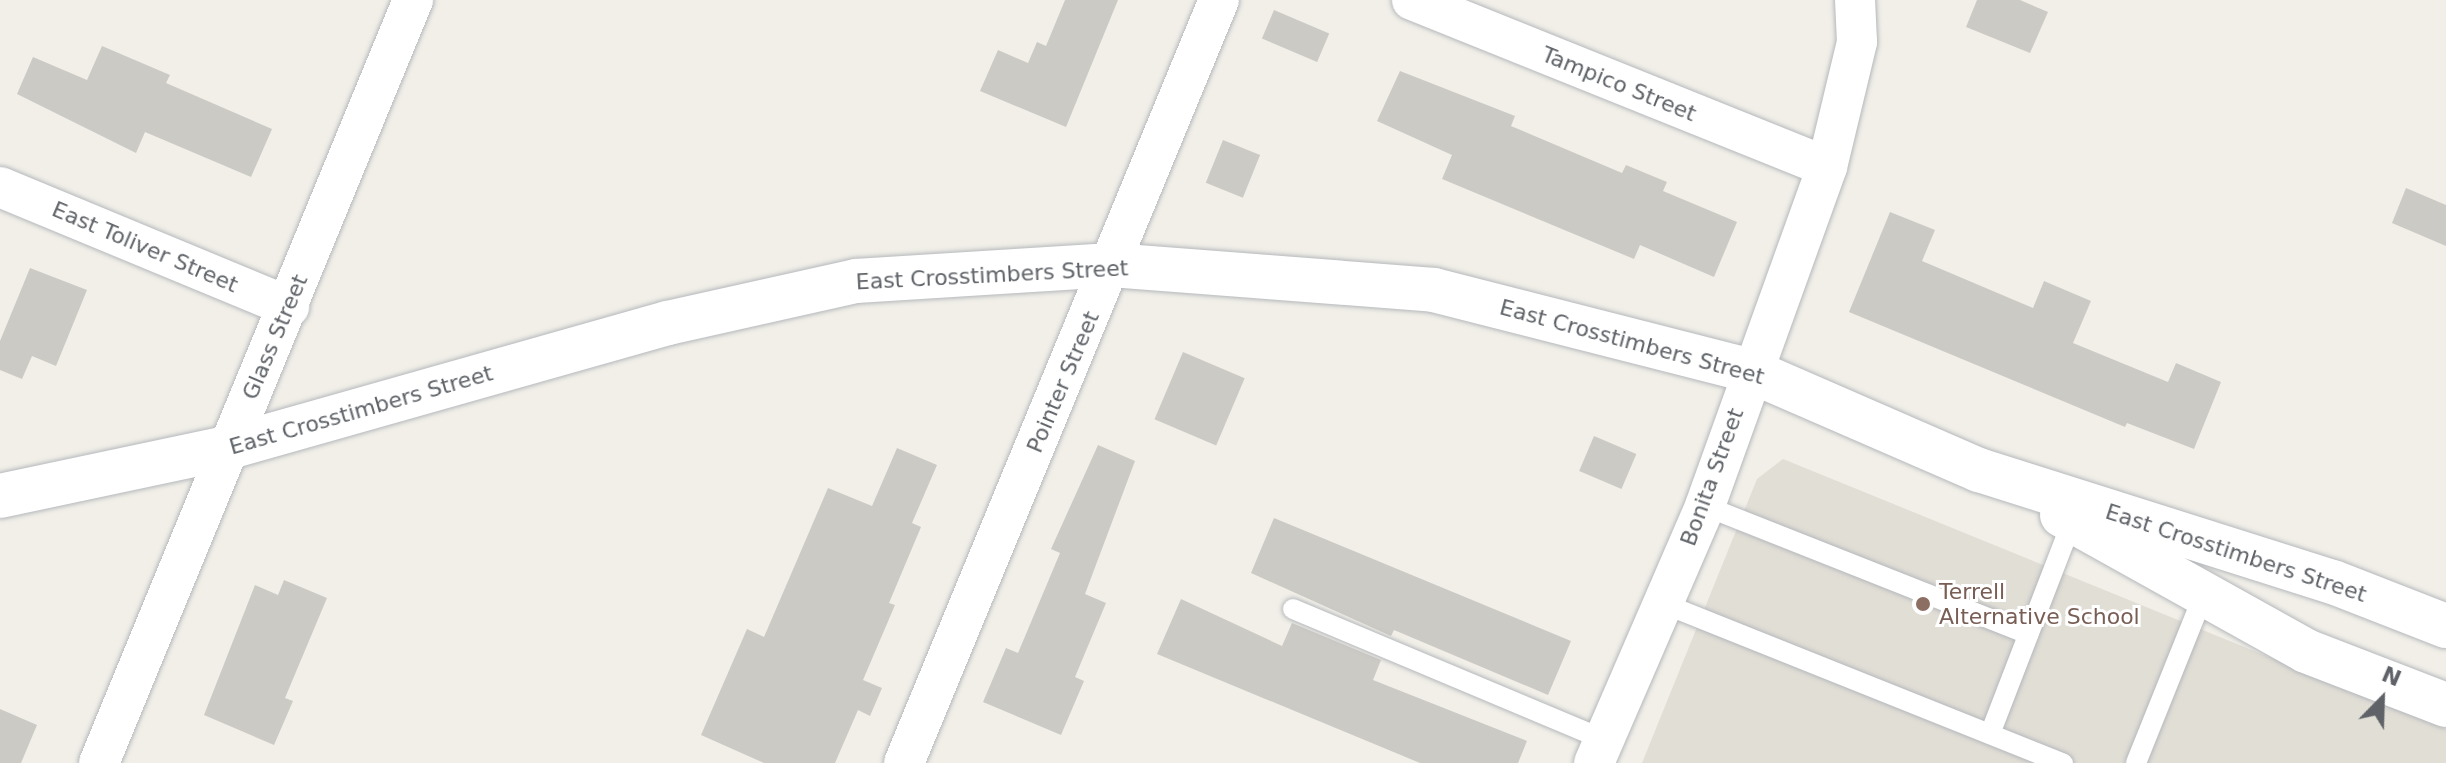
<!DOCTYPE html>
<html>
<head>
<meta charset="utf-8">
<style>
	body { margin:0 }
	#map { position:relative; width:2446px; height:763px; overflow:hidden; background:#f1efe8; font-family:"DejaVu Sans",sans-serif }
	div>[style] { position:absolute }
	.education>* { inset:0; background:#e1ded6 }
	.building>* { inset:0; background:#cccac5; transform-origin:0 0 }
	.roads { filter:drop-shadow(0 0 2px #b5b8bc) drop-shadow(0 0 2px #b5b8bc) }
	.service>* { height:20px; margin:-10px; padding:0 10px; transform-origin:10px; border-radius:10px; background:#fff }
	.minor>* { height:40px; margin:-20px; padding:0 20px; transform-origin:20px; border-radius:20px; background:#fff }
	.secondary>* { height:44px; margin:-22px; padding:0 22px; transform-origin:22px; border-radius:22px; background:#fff }
	.dots>* { width:22px; height:22px; translate:-50% -50%; box-sizing:border-box; border:4px solid #fff; border-radius:50% }
	span { translate:-50% -50%; white-space:nowrap; text-align:center; line-height:1.15; -webkit-text-stroke:6px #fff; paint-order:stroke }
	.street-label { font-size:22px; color:#5f6368 }
	.education-label { font-size:22px; color:#785e54 }
	.left { translate:0 -50%; text-align:left }
	.north { position:absolute; left:2342px; top:659px; width:80px; height:80px; -webkit-text-stroke:6px #fff; paint-order:stroke; rotate:23deg; font-size:22px; font-weight:700; line-height:32px; text-align:center; color:#5f6368 }
	.north::after { content:''; display:block; margin:auto; width:28px; height:36px; background:#5f6368; clip-path:polygon(50% 0,100% 100%,50% 72%,0 100%) }
</style>
</head>
<body>
<div id="map">
	<div class="education">
		<div style="clip-path:polygon(1783px 459px,2446px 729px,2446px 763px,1642px 763px,1757px 479px)"></div>
	</div>
	<div class="building">
		<div style="clip-path:polygon(1065px 0,1118px 0,1066px 127px,980px 91px,998px 50px,1028px 63px,1037px 42px,1046px 46px)"></div>
		<div style="clip-path:polygon(1977px 0,2020px 0,2048px 12px,2030px 53px,1966px 27px)"></div>
		<div style="left:1274px;top:10px;width:60px;height:31px;rotate:23deg"></div>
		<div style="clip-path:polygon(102px 46px,170px 75px,166px 83px,272px 129px,251px 177px,145px 132px,136px 153px,17px 94px,33px 57px,87px 80px)"></div>
		<div style="clip-path:polygon(1400px 71px,1515px 116px,1511px 126px,1622px 173px,1626px 165px,1667px 182px,1663px 191px,1737px 222px,1714px 277px,1640px 245px,1634px 259px,1442px 179px,1452px 155px,1377px 121px)"></div>
		<div style="left:1223px;top:140px;width:40px;height:46px;rotate:22deg"></div>
		<div style="clip-path:polygon(2406px 188px,2446px 205px,2446px 246px,2392px 223px)"></div>
		<div style="clip-path:polygon(1890px 212px,1935px 230px,1922px 261px,2033px 308px,2044px 281px,2091px 301px,2073px 343px,2168px 382px,2176px 363px,2221px 382px,2194px 449px,2127px 423px,2125px 427px,1849px 312px)"></div>
		<div style="clip-path:polygon(30px 268px,87px 290px,56px 366px,32px 356px,22px 379px,0 370px,0 341px)"></div>
		<div style="left:1183px;top:352px;width:67px;height:73px;rotate:23deg"></div>
		<div style="left:1594px;top:436px;width:46px;height:38px;rotate:23deg"></div>
		<div style="clip-path:polygon(1098px 445px,1135px 461px,1085px 594px,1106px 603px,1075px 677px,1084px 681px,1061px 735px,983px 702px,1006px 648px,1018px 653px,1060px 553px,1051px 549px)"></div>
		<div style="clip-path:polygon(897px 448px,937px 465px,912px 523px,921px 527px,889px 603px,895px 605px,863px 680px,882px 688px,870px 716px,858px 710px,835px 763px,764px 763px,701px 735px,747px 629px,764px 637px,828px 488px,872px 506px)"></div>
		<div style="clip-path:polygon(1274px 518px,1571px 641px,1548px 695px,1394px 630px,1391px 636px,1251px 573px)"></div>
		<div style="clip-path:polygon(284px 580px,327px 598px,285px 698px,293px 701px,274px 745px,204px 715px,255px 585px,278px 595px)"></div>
		<div style="clip-path:polygon(1181px 599px,1282px 646px,1292px 623px,1381px 660px,1373px 680px,1527px 741px,1518px 763px,1420px 763px,1157px 654px)"></div>
		<div style="clip-path:polygon(0 709px,37px 725px,21px 763px,0 763px)"></div>
	</div>
	<div class="roads">
		<div class="service">
			<div style="left:1705px;top:506px;width:348px;rotate:21.6deg"></div>
			<div style="left:1662px;top:603px;width:432px;rotate:21.8deg"></div>
			<div style="left:1293px;top:609px;width:336px;rotate:22.8deg"></div>
			<div style="left:1990px;top:734px;width:228px;rotate:-68.9deg"></div>
			<div style="left:2136px;top:763px;width:182px;rotate:-68.1deg"></div>
		</div>
		<div class="minor">
			<div style="left:1412px;top:0;width:447px;rotate:21.9deg"></div>
			<div style="left:0;top:187px;width:313px;rotate:22.5deg"></div>
			<div style="left:99px;top:763px;width:825px;rotate:-67.63deg"></div>
			<div style="left:904px;top:763px;width:825px;rotate:-67.57deg"></div>
			<div style="left:1594px;top:763px;width:280px;rotate:-66.6deg"></div>
			<div style="left:1705px;top:506px;width:360px;rotate:-70.2deg"></div>
			<div style="left:1827px;top:167px;width:129px;rotate:-76.5deg"></div>
			<div style="left:1857px;top:42px;width:42px;rotate:-92.7deg"></div>
		</div>
		<div class="secondary">
			<div style="left:0;top:496px;width:231px;rotate:-12deg"></div>
			<div style="left:226px;top:448px;width:459px;rotate:-15.8deg"></div>
			<div style="left:668px;top:323px;width:193px;rotate:-12.6deg"></div>
			<div style="left:856px;top:281px;width:256px;rotate:-3.6deg"></div>
			<div style="left:1111px;top:265px;width:324px;rotate:4.4deg"></div>
			<div style="left:1434px;top:290px;width:327px;rotate:14.3deg"></div>
			<div style="left:1751px;top:371px;width:249px;rotate:23.5deg"></div>
			<div style="left:1979px;top:470px;width:371px;rotate:17.6deg"></div>
			<div style="left:2333px;top:582px;width:121px;rotate:21.3deg"></div>
			<div style="left:2062px;top:515px;width:279px;rotate:29.1deg"></div>
			<div style="left:2306px;top:651px;width:150px;rotate:21.1deg"></div>
		</div>
	</div>
	<div class="dots">
		<div style="left:1923px;top:604px;background:#8d6e63"></div>
	</div>
	<div class="street-label">
		<span style="left:1619px;top:84px;rotate:22deg">Tampico Street</span>
		<span style="left:145px;top:247px;rotate:23deg">East Toliver Street</span>
		<span style="left:992px;top:275px;rotate:-3deg">East Crosstimbers Street</span>
		<span style="left:275px;top:337px;rotate:-67deg">Glass Street</span>
		<span style="left:1632px;top:342px;rotate:15deg">East Crosstimbers Street</span>
		<span style="left:1063px;top:382px;rotate:-67deg">Pointer Street</span>
		<span style="left:361px;top:410px;rotate:-16deg">East Crosstimbers Street</span>
		<span style="left:1712px;top:477px;rotate:-70deg">Bonita Street</span>
		<span style="left:2236px;top:553px;rotate:18deg">East Crosstimbers Street</span>
	</div>
	<div class="education-label">
		<span class="left" style="left:1939px;top:604px">Terrell<br>Alternative School</span>
	</div>
	<div class="north">N</div>
</div>
</body>
</html>
